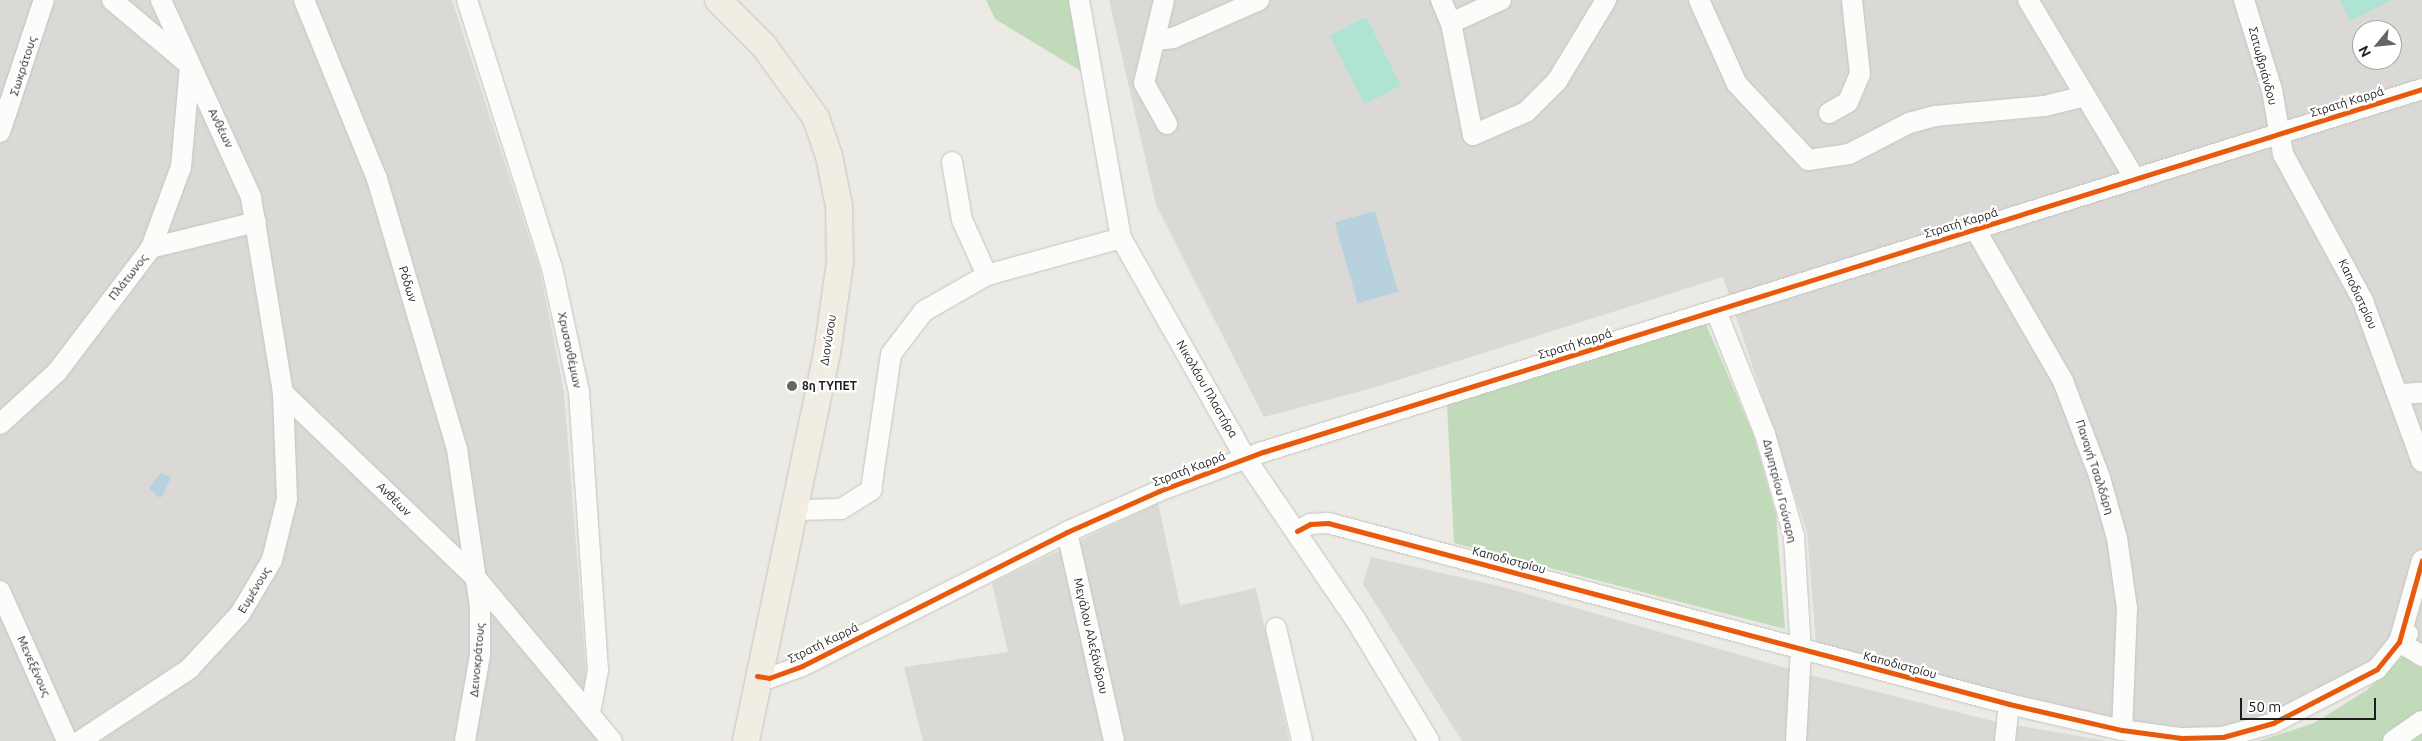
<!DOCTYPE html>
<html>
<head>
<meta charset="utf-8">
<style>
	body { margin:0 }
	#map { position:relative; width:2422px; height:741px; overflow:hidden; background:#ebeae5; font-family:Ubuntu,sans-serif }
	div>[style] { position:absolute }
	.residential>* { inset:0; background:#dad9d6 }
	.forest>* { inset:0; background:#c1dbba }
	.pitch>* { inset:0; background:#afe4d5; transform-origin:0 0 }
	.water>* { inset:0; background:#b7d1df; transform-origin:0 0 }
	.roads { filter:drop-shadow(0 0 1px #c4c4c1) drop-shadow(0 0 1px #c4c4c1) }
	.minor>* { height:20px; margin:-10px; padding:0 10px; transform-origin:10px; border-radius:10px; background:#fcfcfb }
	.major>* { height:26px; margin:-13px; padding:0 13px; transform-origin:13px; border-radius:13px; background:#f1ede3 }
	.cycleway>* { height:5px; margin:-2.5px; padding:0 2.5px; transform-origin:2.5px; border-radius:2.5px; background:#e8590c }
	.dots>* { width:14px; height:14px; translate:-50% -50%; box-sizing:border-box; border:2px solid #fff; border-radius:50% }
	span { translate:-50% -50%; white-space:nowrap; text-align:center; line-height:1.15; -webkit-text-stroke:4.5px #fff; paint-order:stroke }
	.street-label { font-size:12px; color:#1d1d1d }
	.poi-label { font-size:12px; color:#1d1d1d; font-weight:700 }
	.left { translate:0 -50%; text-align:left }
	.north { position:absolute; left:2352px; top:20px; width:50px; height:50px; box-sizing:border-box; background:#fff; border:1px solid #a5a5a5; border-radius:50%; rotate:242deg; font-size:14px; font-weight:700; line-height:20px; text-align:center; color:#1d1d1d }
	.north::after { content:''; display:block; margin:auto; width:18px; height:22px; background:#656563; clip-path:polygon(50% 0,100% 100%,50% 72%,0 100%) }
	.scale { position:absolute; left:2240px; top:698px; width:136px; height:22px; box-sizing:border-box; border:2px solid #1d1d1d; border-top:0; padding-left:6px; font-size:15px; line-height:18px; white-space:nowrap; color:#1d1d1d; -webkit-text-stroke:4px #fff; paint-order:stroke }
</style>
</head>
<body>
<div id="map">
	<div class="residential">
		<div style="clip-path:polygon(0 0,452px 0,540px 271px,564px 392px,587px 685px,568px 703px,598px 741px,0 741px)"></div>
		<div style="clip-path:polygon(evenodd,1109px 0,2422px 0,2422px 645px,2395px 629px,2377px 655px,2346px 681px,2289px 712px,2202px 732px,2114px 721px,1816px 644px,1807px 532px,1723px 277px,1376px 387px,1264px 417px,1156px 205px,1109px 0,2362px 30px,2392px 30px,2392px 60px,2362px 60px,2362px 30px)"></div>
		<div style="clip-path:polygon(1158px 503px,1180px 605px,1256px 588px,1289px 741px,923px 741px,904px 667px,1008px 652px,992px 583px)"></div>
		<div style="clip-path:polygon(1371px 557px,1499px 586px,1814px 676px,1997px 722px,2108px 741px,1462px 741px,1363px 584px)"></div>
	</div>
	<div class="forest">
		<div style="clip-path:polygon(986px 0,1070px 0,1084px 73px,995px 19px)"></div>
		<div style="clip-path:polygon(1705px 322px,1753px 434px,1776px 515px,1785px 629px,1454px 543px,1447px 405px)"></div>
		<div style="clip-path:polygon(2403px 656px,2422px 668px,2422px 741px,2259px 741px,2314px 723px,2367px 690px)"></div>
	</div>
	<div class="pitch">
		<div style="clip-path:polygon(2340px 0,2392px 0,2350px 21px)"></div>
		<div style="left:1366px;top:17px;width:77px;height:41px;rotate:63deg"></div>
	</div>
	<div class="water">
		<div style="left:1375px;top:211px;width:84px;height:42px;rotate:74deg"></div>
		<div style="clip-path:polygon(161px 473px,171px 477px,162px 497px,158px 497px,149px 488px)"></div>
	</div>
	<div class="roads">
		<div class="minor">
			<div style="left:112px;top:0;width:97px;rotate:40deg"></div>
			<div style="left:304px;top:0;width:193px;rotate:67.8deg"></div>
			<div style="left:377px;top:179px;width:282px;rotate:73.5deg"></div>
			<div style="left:457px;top:449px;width:160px;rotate:81.7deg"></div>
			<div style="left:480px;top:607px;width:48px;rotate:90deg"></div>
			<div style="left:480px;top:655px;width:87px;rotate:99.9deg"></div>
			<div style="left:467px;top:0;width:281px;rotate:72.4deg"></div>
			<div style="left:552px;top:268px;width:127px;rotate:77.7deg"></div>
			<div style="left:579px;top:392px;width:279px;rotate:86.1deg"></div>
			<div style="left:598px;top:670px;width:44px;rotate:100.5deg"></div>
			<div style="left:1079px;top:0;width:242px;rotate:80deg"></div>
			<div style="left:1121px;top:238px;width:254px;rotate:60.5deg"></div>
			<div style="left:1246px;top:459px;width:197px;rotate:55.7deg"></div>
			<div style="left:1357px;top:622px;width:139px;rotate:58.8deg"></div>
			<div style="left:1164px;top:0;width:85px;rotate:103.5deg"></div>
			<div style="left:1144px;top:83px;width:47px;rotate:60.7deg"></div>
			<div style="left:1441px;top:0;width:25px;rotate:67deg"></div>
			<div style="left:1451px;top:23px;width:114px;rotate:78.9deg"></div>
			<div style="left:1473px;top:135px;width:58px;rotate:-23.5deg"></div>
			<div style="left:1526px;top:112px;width:44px;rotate:-45deg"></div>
			<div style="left:1557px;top:81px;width:95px;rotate:-58.8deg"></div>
			<div style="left:1699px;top:0;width:92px;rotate:65.7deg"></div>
			<div style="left:1737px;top:84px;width:104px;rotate:46.9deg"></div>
			<div style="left:1808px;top:160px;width:41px;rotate:-8.3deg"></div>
			<div style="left:1849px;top:154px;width:68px;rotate:-27.3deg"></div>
			<div style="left:1909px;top:123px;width:27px;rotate:-15deg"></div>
			<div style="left:1935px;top:116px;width:110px;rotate:-5.2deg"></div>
			<div style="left:2045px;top:106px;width:38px;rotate:-14deg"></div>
			<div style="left:2028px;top:0;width:209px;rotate:59.1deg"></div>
			<div style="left:2244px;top:0;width:94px;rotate:72.7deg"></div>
			<div style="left:2272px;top:90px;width:65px;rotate:80.2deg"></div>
			<div style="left:2283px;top:154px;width:167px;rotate:61.4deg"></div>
			<div style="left:2363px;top:301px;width:171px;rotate:69.9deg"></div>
			<div style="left:1451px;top:23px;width:55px;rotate:-24.7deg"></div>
			<div style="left:1157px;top:40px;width:16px;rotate:-7deg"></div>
			<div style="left:1173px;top:38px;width:94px;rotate:-23.8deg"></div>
			<div style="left:1829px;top:113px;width:22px;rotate:-30deg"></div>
			<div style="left:1848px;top:102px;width:30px;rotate:-67deg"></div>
			<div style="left:1860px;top:74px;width:74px;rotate:-96.2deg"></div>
			<div style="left:0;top:132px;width:139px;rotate:-71.6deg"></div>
			<div style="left:952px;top:162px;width:59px;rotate:80.2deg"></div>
			<div style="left:962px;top:220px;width:60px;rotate:65.6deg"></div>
			<div style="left:1975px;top:229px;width:176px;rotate:59.9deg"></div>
			<div style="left:2063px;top:381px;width:104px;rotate:69.1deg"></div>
			<div style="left:2100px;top:478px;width:62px;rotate:74.2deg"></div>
			<div style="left:2117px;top:538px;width:71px;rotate:81.9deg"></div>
			<div style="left:2127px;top:608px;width:122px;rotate:92.3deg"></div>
			<div style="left:151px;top:248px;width:108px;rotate:-13.9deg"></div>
			<div style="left:1716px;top:311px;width:132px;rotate:68.3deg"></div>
			<div style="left:1765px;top:434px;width:106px;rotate:74.1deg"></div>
			<div style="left:1794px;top:536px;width:113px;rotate:86.5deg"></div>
			<div style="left:1801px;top:649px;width:92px;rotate:93.1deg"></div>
			<div style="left:283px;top:393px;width:267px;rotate:43.8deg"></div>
			<div style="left:476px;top:578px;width:212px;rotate:50.2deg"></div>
			<div style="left:2400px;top:394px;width:22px;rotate:-3deg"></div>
			<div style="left:0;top:424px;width:77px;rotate:-42.4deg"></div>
			<div style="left:57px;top:372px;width:156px;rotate:-52.8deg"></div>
			<div style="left:151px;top:248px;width:86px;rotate:-69.7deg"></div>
			<div style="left:181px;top:167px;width:101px;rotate:-84.9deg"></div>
			<div style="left:795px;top:510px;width:46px;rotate:-1.2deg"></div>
			<div style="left:841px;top:509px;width:36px;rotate:-32deg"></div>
			<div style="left:871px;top:490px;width:137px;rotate:-81.6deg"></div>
			<div style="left:891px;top:354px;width:54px;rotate:-52.5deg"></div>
			<div style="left:924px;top:311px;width:73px;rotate:-29.7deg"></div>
			<div style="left:987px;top:275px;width:139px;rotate:-15.4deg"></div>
			<div style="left:1297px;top:531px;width:15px;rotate:-28deg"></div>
			<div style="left:1310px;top:524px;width:18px;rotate:-3deg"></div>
			<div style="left:1328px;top:523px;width:705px;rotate:14.88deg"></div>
			<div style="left:2009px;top:704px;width:116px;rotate:13deg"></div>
			<div style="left:2122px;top:730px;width:60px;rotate:7.7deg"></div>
			<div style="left:2181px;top:738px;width:42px;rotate:-1.4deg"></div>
			<div style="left:2223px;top:737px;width:52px;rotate:-15.6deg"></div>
			<div style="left:2273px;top:723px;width:117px;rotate:-27.4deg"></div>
			<div style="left:2377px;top:669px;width:35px;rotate:-51deg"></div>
			<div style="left:2399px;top:642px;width:85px;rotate:-74.3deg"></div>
			<div style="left:1067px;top:532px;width:214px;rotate:77.3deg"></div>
			<div style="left:0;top:591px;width:164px;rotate:65.9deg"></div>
			<div style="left:1276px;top:628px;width:116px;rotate:77deg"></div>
			<div style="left:2408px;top:634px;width:12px;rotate:138deg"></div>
			<div style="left:2399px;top:642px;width:27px;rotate:31deg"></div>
			<div style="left:757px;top:676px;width:12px;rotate:9deg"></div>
			<div style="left:769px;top:678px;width:35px;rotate:-20deg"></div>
			<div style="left:802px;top:666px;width:297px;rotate:-26.8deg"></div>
			<div style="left:1067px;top:532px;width:101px;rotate:-24deg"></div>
			<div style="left:1159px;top:491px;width:111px;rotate:-20.6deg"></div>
			<div style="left:1263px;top:452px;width:1215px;rotate:-17.39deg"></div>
			<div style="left:80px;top:741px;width:131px;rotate:-33.4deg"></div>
			<div style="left:189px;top:669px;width:75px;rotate:-47.2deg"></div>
			<div style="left:240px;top:614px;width:63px;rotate:-59.3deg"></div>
			<div style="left:272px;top:560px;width:63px;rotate:-76.2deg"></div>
			<div style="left:287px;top:499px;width:106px;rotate:-92.2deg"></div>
			<div style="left:283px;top:393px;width:199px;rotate:-99.3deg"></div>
			<div style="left:251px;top:197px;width:217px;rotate:-114.6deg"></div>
			<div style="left:2005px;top:741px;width:37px;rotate:-84deg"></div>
			<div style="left:2393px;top:741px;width:35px;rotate:-35deg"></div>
		</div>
		<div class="major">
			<div style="left:718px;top:0;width:65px;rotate:45deg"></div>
			<div style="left:764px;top:46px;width:89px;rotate:54.2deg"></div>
			<div style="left:816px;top:118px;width:40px;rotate:71.1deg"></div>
			<div style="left:829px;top:156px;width:51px;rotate:78.7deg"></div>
			<div style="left:839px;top:206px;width:56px;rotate:89deg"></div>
			<div style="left:840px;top:262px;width:92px;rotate:98.1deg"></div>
			<div style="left:827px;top:353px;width:396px;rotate:101.8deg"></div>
		</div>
	</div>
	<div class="cycleway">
		<div style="left:1297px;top:531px;width:15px;rotate:-28deg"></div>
		<div style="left:1310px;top:524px;width:18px;rotate:-3deg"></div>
		<div style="left:1328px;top:523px;width:705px;rotate:14.88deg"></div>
		<div style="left:2009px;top:704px;width:116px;rotate:13deg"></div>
		<div style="left:2122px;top:730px;width:60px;rotate:7.7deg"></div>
		<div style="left:2181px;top:738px;width:42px;rotate:-1.4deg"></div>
		<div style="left:2223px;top:737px;width:52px;rotate:-15.6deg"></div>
		<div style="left:2273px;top:723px;width:117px;rotate:-27.4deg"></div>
		<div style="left:2377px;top:669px;width:35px;rotate:-51deg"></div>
		<div style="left:2399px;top:642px;width:85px;rotate:-74.3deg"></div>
		<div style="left:757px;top:676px;width:12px;rotate:9deg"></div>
		<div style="left:769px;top:678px;width:35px;rotate:-20deg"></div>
		<div style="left:802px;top:666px;width:297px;rotate:-26.8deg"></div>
		<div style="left:1067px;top:532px;width:101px;rotate:-24deg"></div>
		<div style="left:1159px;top:491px;width:111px;rotate:-20.6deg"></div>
		<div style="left:1263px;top:452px;width:1215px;rotate:-17.39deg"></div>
	</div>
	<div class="dots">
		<div style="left:792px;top:386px;background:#656563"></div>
	</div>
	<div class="street-label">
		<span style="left:23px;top:66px;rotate:-72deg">Σωκράτους</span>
		<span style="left:2263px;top:66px;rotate:75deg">Σατωβριάνδου</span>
		<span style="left:2347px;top:102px;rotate:-17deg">Στρατή Καρρά</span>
		<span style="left:221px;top:128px;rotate:64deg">Ανθέων</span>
		<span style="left:1961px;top:223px;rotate:-17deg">Στρατή Καρρά</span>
		<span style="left:128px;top:277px;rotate:-52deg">Πλάτωνος</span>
		<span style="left:408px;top:284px;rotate:73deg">Ρόδων</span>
		<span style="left:2358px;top:294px;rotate:65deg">Καποδιστρίου</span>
		<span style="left:828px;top:340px;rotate:-81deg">Διονύσου</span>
		<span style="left:1575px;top:344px;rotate:-17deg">Στρατή Καρρά</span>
		<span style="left:570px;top:350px;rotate:78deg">Χρυσανθέμων</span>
		<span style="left:1207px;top:389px;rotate:60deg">Νικολάου Πλαστήρα</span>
		<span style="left:2095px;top:467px;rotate:72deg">Παναγή Τσαλδάρη</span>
		<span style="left:1189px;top:469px;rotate:-21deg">Στρατή Καρρά</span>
		<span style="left:1780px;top:491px;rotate:76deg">Δημητρίου Γούναρη</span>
		<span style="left:394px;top:499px;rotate:44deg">Ανθέων</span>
		<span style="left:1509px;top:560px;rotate:15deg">Καποδιστρίου</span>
		<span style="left:254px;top:590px;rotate:-59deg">Ευμένους</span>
		<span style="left:1091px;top:636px;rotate:77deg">Μεγάλου Αλεξάνδρου</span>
		<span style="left:823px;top:643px;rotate:-26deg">Στρατή Καρρά</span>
		<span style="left:477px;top:660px;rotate:-85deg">Δεινοκράτους</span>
		<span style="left:1900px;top:665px;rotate:15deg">Καποδιστρίου</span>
		<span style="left:34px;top:666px;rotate:66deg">Μενεξένους</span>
	</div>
	<div class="poi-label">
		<span class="left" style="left:802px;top:386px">8η ΤΥΠΕΤ</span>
	</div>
	<div class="north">N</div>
	<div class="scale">50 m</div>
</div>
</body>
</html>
